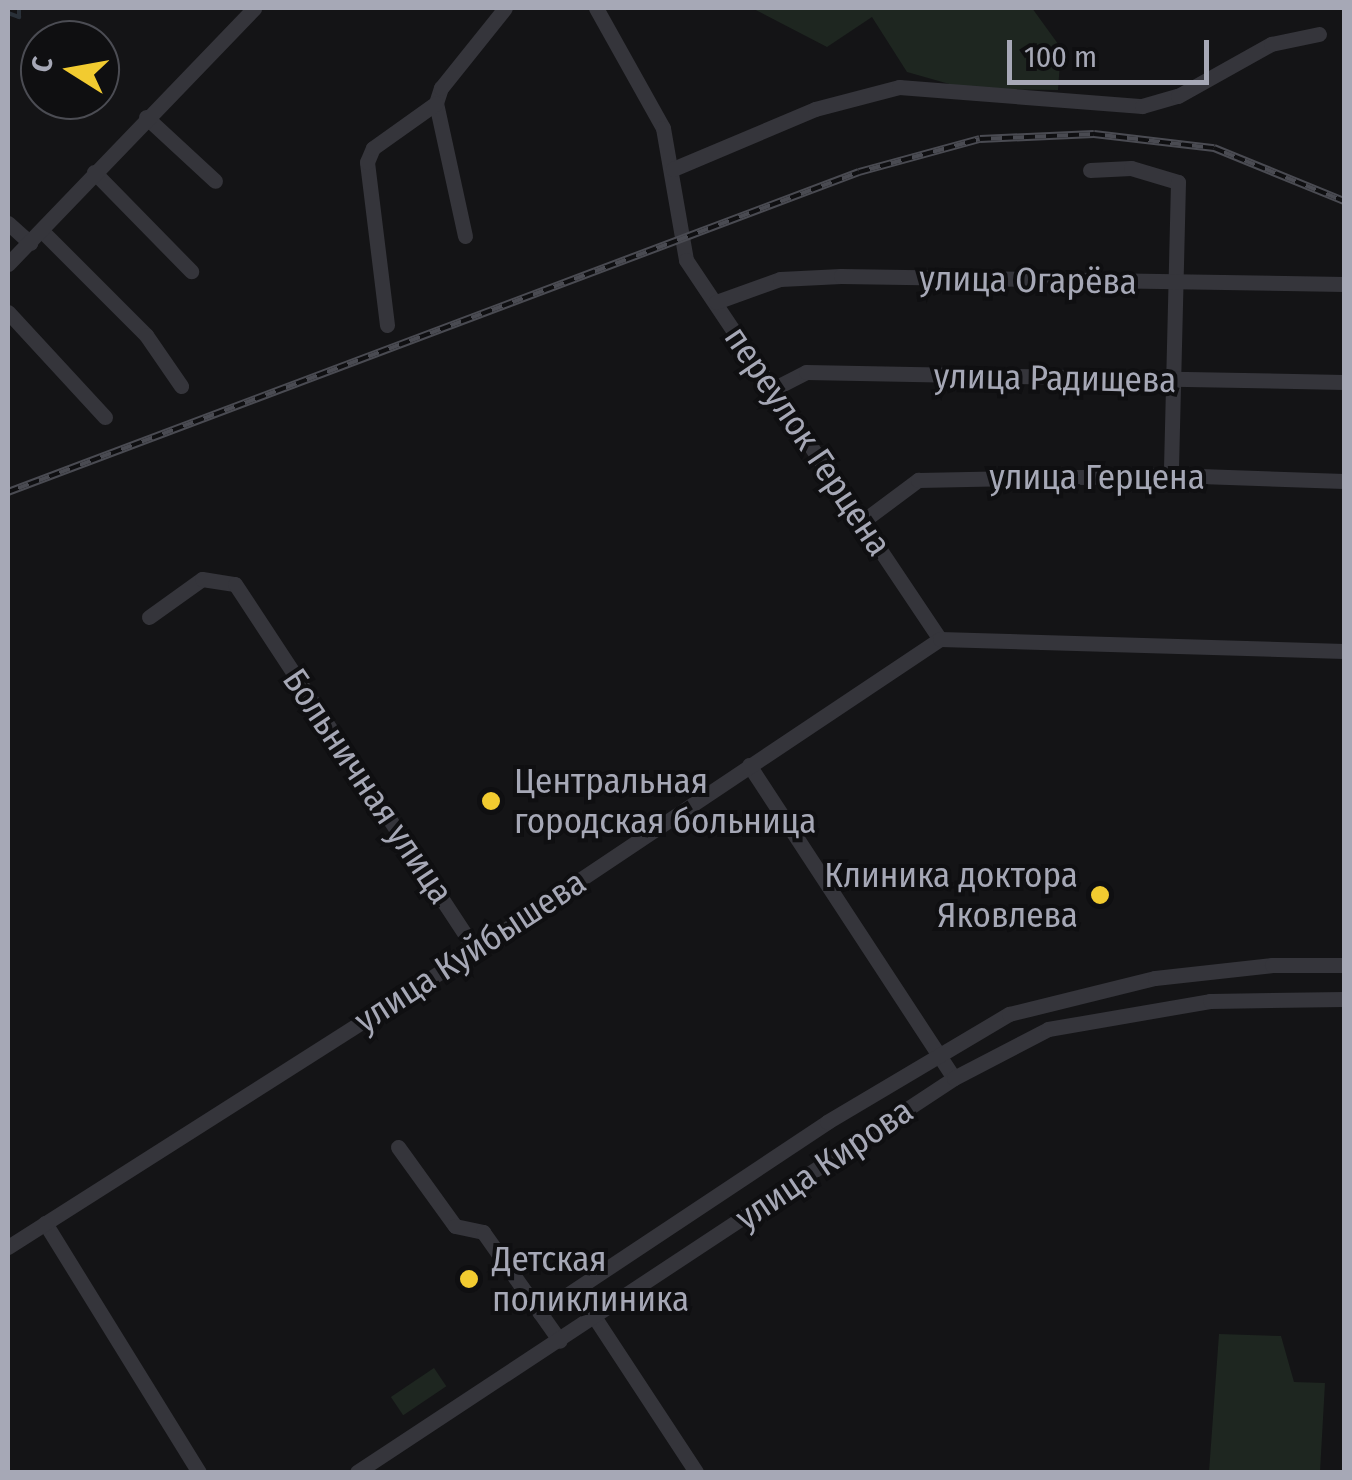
<!DOCTYPE html>
<html>
<head>
<meta charset="utf-8">
<style>
	body { margin:0 }
	#map { position:relative; width:1352px; height:1480px; overflow:hidden; background:#141416; font-family:"Fira Sans Condensed",sans-serif }
	div>[style] { position:absolute }
	.green>* { inset:0; background:#1e2620; transform-origin:0 0 }
	.stream>* { height:4px; margin:-2px; padding:0 2px; transform-origin:2px; border-radius:2px; background:#2a3139 }
	.street>* { height:15px; margin:-7.5px; padding:0 7.5px; transform-origin:7.5px; border-radius:7.5px; background:#35353b }
	.rail>* { height:8px; margin-top:-4px; transform-origin:0; background:repeating-linear-gradient(90deg,#0f0f11 0 11px,#4a4b52 0 22px); box-sizing:border-box; border-block:2px solid #4a4b52 }
	.dots>* { width:28px; height:28px; translate:-50% -50%; box-sizing:border-box; border:5px solid #0f0f11; border-radius:50% }
	span { translate:-50% -50%; white-space:nowrap; text-align:center; line-height:1.15; -webkit-text-stroke:8px #0f0f11; paint-order:stroke }
	.street-label { font-size:35px; color:#a6a8b6 }
	.poi-label { font-size:35px; color:#a6a8b6 }
	.left { translate:0 -50%; text-align:left }
	.right { translate:-100% -50%; text-align:right }
	.frame { position:absolute; inset:0; border:10px solid #a6a8b6; pointer-events:none }
	.north { position:absolute; left:20px; top:20px; width:100px; height:100px; box-sizing:border-box; background:#0f0f11; border:2px solid #4b4c53; border-radius:50%; rotate:281deg; font-size:28px; font-weight:700; line-height:40px; text-align:center; color:#a6a8b6 }
	.north::after { content:''; display:block; margin:auto; width:35px; height:45px; background:#f2cb30; clip-path:polygon(50% 0,100% 100%,50% 72%,0 100%) }
	.scale { position:absolute; left:1007px; top:40px; width:202px; height:45px; box-sizing:border-box; border:5px solid #a6a8b6; border-top:0; padding-left:12px; font-size:30px; line-height:35px; white-space:nowrap; color:#a6a8b6; -webkit-text-stroke:8px #0f0f11; paint-order:stroke }
</style>
</head>
<body>
<div id="map">
	<div class="green">
		<div style="clip-path:polygon(752px 8px,1032px 8px,1061px 48px,1058px 90px,967px 89px,907px 72px,872px 17px,827px 47px)"></div>
		<div style="clip-path:polygon(1219px 1334px,1281px 1336px,1294px 1382px,1325px 1383px,1320px 1472px,1209px 1472px)"></div>
		<div style="left:434px;top:1368px;width:22px;height:52px;rotate:56deg"></div>
	</div>
	<div class="stream">
		<div style="left:8px;top:13px;width:12px;rotate:20deg"></div>
		<div style="left:19px;top:17px;width:9px;rotate:-90deg"></div>
	</div>
	<div class="street">
		<div style="left:596px;top:8px;width:137px;rotate:60.8deg"></div>
		<div style="left:663px;top:128px;width:134px;rotate:80.1deg"></div>
		<div style="left:686px;top:260px;width:456px;rotate:56.2deg"></div>
		<div style="left:146px;top:117px;width:94px;rotate:42.8deg"></div>
		<div style="left:673px;top:169px;width:154px;rotate:-22.9deg"></div>
		<div style="left:815px;top:109px;width:87px;rotate:-14.7deg"></div>
		<div style="left:899px;top:87px;width:244px;rotate:4.5deg"></div>
		<div style="left:1142px;top:106px;width:37px;rotate:-16deg"></div>
		<div style="left:1178px;top:96px;width:107px;rotate:-29.2deg"></div>
		<div style="left:1271px;top:44px;width:49px;rotate:-11.8deg"></div>
		<div style="left:1090px;top:170px;width:41px;rotate:-2.8deg"></div>
		<div style="left:1131px;top:168px;width:49px;rotate:16.6deg"></div>
		<div style="left:1178px;top:182px;width:293px;rotate:91.4deg"></div>
		<div style="left:94px;top:172px;width:139px;rotate:45.6deg"></div>
		<div style="left:8px;top:223px;width:30px;rotate:42deg"></div>
		<div style="left:43px;top:232px;width:146px;rotate:45deg"></div>
		<div style="left:146px;top:335px;width:62px;rotate:55.5deg"></div>
		<div style="left:465px;top:236px;width:136px;rotate:-102.3deg"></div>
		<div style="left:436px;top:103px;width:16px;rotate:-72deg"></div>
		<div style="left:441px;top:88px;width:102px;rotate:-51.3deg"></div>
		<div style="left:8px;top:264px;width:355px;rotate:-46.1deg"></div>
		<div style="left:716px;top:302px;width:68px;rotate:-19.8deg"></div>
		<div style="left:780px;top:279px;width:61px;rotate:-2.8deg"></div>
		<div style="left:841px;top:276px;width:503px;rotate:0.91deg"></div>
		<div style="left:8px;top:312px;width:143px;rotate:47.3deg"></div>
		<div style="left:387px;top:325px;width:164px;rotate:-97deg"></div>
		<div style="left:367px;top:162px;width:15px;rotate:-67deg"></div>
		<div style="left:373px;top:148px;width:77px;rotate:-35.5deg"></div>
		<div style="left:771px;top:390px;width:39px;rotate:-27deg"></div>
		<div style="left:806px;top:372px;width:538px;rotate:1.06deg"></div>
		<div style="left:863px;top:521px;width:69px;rotate:-36.7deg"></div>
		<div style="left:918px;top:480px;width:253px;rotate:-1.1deg"></div>
		<div style="left:1171px;top:475px;width:173px;rotate:2deg"></div>
		<div style="left:149px;top:617px;width:65px;rotate:-35.6deg"></div>
		<div style="left:202px;top:579px;width:33px;rotate:9deg"></div>
		<div style="left:235px;top:584px;width:438px;rotate:56.7deg"></div>
		<div style="left:749px;top:765px;width:374px;rotate:56.8deg"></div>
		<div style="left:398px;top:1147px;width:97px;rotate:54.2deg"></div>
		<div style="left:455px;top:1226px;width:29px;rotate:12deg"></div>
		<div style="left:483px;top:1232px;width:133px;rotate:54.8deg"></div>
		<div style="left:45px;top:1223px;width:293px;rotate:58.3deg"></div>
		<div style="left:8px;top:1247px;width:553px;rotate:-32.46deg"></div>
		<div style="left:475px;top:950px;width:559px;rotate:-33.78deg"></div>
		<div style="left:940px;top:639px;width:404px;rotate:1.7deg"></div>
		<div style="left:540px;top:1313px;width:345px;rotate:-33.6deg"></div>
		<div style="left:827px;top:1122px;width:212px;rotate:-30.7deg"></div>
		<div style="left:1009px;top:1014px;width:150px;rotate:-13.9deg"></div>
		<div style="left:1155px;top:978px;width:118px;rotate:-6.3deg"></div>
		<div style="left:1272px;top:965px;width:72px"></div>
		<div style="left:595px;top:1318px;width:184px;rotate:56.7deg"></div>
		<div style="left:357px;top:1472px;width:715px;rotate:-33.42deg"></div>
		<div style="left:954px;top:1078px;width:106px;rotate:-27.5deg"></div>
		<div style="left:1048px;top:1029px;width:164px;rotate:-9.8deg"></div>
		<div style="left:1210px;top:1001px;width:134px;rotate:-0.9deg"></div>
	</div>
	<div class="rail">
		<div style="left:8px;top:492px;width:909px;rotate:-20.61deg"></div>
		<div style="left:859px;top:172px;width:125px;rotate:-15.3deg"></div>
		<div style="left:980px;top:139px;width:114px;rotate:-2.5deg"></div>
		<div style="left:1094px;top:134px;width:121px;rotate:6.7deg"></div>
		<div style="left:1214px;top:148px;width:140px;rotate:22.2deg"></div>
	</div>
	<div class="dots">
		<div style="left:491px;top:801px;background:#f2cb30"></div>
		<div style="left:1100px;top:895px;background:#f2cb30"></div>
		<div style="left:469px;top:1279px;background:#f2cb30"></div>
	</div>
	<div class="street-label">
		<span style="left:1028px;top:280px;rotate:1deg">улица Огарёва</span>
		<span style="left:1055px;top:378px;rotate:1deg">улица Радищева</span>
		<span style="left:808px;top:441px;rotate:56deg">переулок Герцена</span>
		<span style="left:1097px;top:477px">улица Герцена</span>
		<span style="left:368px;top:786px;rotate:56deg">Больничная улица</span>
		<span style="left:470px;top:951px;rotate:-33deg">улица Куйбышева</span>
		<span style="left:824px;top:1164px;rotate:-34deg">улица Кирова</span>
	</div>
	<div class="poi-label">
		<span class="left" style="left:514px;top:801px">Центральная<br>городская больница</span>
		<span class="right" style="left:1078px;top:895px">Клиника доктора<br>Яковлева</span>
		<span class="left" style="left:492px;top:1279px">Детская<br>поликлиника</span>
	</div>
	<div class="frame"></div>
	<div class="north">С</div>
	<div class="scale">100 m</div>
</div>
</body>
</html>
